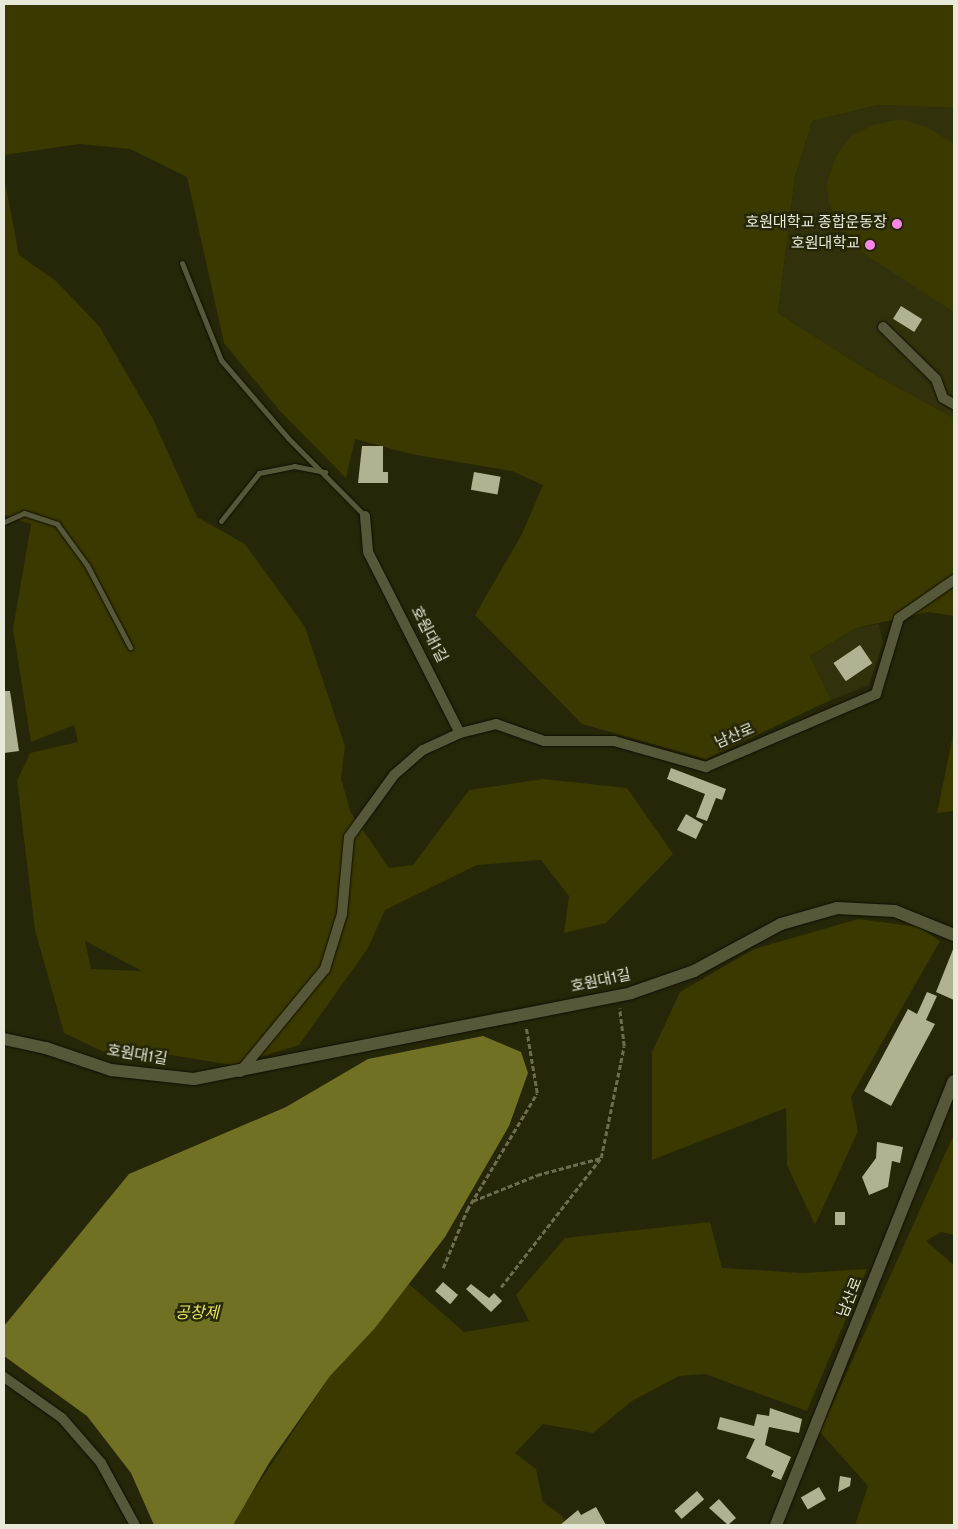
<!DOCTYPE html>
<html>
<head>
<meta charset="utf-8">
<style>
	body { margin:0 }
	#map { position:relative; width:958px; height:1529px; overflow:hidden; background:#262609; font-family:Overpass,"Noto Sans KR",sans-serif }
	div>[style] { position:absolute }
	.built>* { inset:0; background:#31310b }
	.green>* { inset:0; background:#3a3900 }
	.water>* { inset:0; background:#717123 }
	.building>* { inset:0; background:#b1b291; transform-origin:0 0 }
	.path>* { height:2.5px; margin-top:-1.25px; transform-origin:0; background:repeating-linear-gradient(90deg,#6d6d54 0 5px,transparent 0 7.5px) }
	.roads { filter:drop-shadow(0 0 1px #100f00) drop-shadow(0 0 1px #100f00) }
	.service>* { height:5px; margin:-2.5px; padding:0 2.5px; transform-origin:2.5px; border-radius:2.5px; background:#57583a }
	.minor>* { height:10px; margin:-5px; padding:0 5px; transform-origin:5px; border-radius:5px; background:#57583a }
	.tertiary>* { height:12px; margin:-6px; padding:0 6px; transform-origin:6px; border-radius:6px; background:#57583a }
	.dots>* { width:14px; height:14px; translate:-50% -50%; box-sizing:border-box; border:2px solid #262609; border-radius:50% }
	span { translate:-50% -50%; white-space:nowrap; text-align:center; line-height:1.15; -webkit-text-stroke:5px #262609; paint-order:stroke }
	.poi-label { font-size:15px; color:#e8e9d8 }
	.right { translate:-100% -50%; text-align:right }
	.street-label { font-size:15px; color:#e8e9d8 }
	.water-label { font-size:16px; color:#e6e662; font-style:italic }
	.frame { position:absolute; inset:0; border:5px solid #e8e9d8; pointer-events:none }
</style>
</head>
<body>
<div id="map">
	<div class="built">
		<div style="clip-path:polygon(878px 105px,954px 108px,954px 418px,875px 375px,778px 313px,795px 177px,812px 121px)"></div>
		<div style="clip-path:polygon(879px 624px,883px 643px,869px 685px,831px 700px,810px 656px,856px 628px)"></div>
	</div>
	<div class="green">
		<div style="clip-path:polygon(4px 4px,954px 4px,954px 108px,878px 105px,812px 121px,795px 177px,778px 313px,875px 375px,954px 418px,954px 616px,928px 612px,856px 628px,810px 656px,831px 700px,706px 759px,582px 724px,475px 615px,522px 534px,543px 485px,512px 471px,411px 454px,355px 439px,346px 478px,279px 410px,224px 343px,187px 177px,130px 149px,80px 144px,4px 155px)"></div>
		<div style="clip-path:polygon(900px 119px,927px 127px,954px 144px,954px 312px,849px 244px,829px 204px,827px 183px,836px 156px,851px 136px,873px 125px)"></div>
		<div style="clip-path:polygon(evenodd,4px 177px,19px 255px,56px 281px,99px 326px,153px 419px,197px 517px,245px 544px,305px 627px,345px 746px,341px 779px,351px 813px,389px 868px,413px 865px,469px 790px,543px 779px,627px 788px,673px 854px,606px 923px,564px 933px,569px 896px,541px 860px,477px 865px,385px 910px,368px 948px,299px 1045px,232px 1065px,165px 1054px,106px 1053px,64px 1033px,35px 930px,17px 781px,30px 753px,78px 742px,74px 725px,31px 742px,13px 629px,31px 524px,4px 515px,4px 177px,85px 941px,140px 970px,141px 971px,91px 969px,85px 941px)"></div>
		<div style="clip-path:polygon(954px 728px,954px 811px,937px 813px,952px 740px)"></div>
		<div style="clip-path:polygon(858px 919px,919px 927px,940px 941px,851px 1097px,858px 1131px,815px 1225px,787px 1165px,786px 1108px,652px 1160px,652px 1052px,680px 992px,754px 949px)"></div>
		<div style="clip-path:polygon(954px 1134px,954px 1235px,941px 1232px,926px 1241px,954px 1265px,954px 1525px,855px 1525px,868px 1486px,820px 1432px)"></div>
		<div style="clip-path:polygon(710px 1222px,722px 1268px,803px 1273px,867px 1269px,807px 1411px,705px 1374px,679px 1376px,632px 1401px,593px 1433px,543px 1424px,515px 1453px,536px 1469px,543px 1502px,562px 1516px,566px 1525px,231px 1525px,330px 1376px,409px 1284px,464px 1332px,529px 1321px,516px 1295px,565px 1238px)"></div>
	</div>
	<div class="water">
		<div style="clip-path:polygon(483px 1036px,521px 1052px,528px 1073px,509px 1126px,445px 1237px,375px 1328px,330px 1376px,269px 1463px,233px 1525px,154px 1525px,131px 1473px,87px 1416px,4px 1356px,4px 1326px,129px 1174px,286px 1107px,368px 1059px)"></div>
	</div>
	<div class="building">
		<div style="left:901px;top:306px;width:25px;height:15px;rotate:32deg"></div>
		<div style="clip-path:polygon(362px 446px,383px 446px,383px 472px,388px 472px,388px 483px,358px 483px)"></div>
		<div style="left:474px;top:472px;width:27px;height:18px;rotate:10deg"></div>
		<div style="left:860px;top:645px;width:22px;height:32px;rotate:56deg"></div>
		<div style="clip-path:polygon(4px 691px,10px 691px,19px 751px,4px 753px)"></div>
		<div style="clip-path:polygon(671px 768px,726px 789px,722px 800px,716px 798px,707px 821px,696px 817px,705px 794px,667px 779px)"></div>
		<div style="clip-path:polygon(686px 814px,703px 824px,696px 839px,677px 830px)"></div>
		<div style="clip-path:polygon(954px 947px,954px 1000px,936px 992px)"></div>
		<div style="clip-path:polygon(927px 992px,937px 996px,926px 1020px,935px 1024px,891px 1106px,864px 1091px,908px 1009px,917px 1014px)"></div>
		<div style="clip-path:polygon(877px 1142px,903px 1147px,900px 1163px,892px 1161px,888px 1187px,869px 1195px,862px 1177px,876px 1158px)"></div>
		<div style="left:835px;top:1212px;width:10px;height:13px"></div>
		<div style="left:443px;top:1282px;width:20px;height:12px;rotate:41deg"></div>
		<div style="clip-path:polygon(471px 1284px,489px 1298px,494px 1293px,502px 1301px,491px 1312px,466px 1289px)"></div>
		<div style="clip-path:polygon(770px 1408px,802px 1419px,799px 1433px,769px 1427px,765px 1445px,791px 1457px,781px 1480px,771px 1476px,774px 1471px,746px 1458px,755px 1439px,717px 1429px,720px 1417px,754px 1426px,757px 1414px,769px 1416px)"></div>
		<div style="clip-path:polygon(840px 1476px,851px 1478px,850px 1486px,838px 1492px)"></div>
		<div style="left:819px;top:1487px;width:14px;height:21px;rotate:60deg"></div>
		<div style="left:697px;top:1491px;width:11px;height:30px;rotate:49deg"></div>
		<div style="clip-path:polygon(719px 1499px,736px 1518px,728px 1525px,709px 1508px)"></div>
		<div style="clip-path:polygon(596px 1507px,606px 1525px,560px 1525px,578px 1510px,581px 1515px)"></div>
	</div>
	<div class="path">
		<div style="left:473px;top:1201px;width:69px;rotate:-22.1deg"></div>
		<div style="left:537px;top:1175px;width:66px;rotate:-14.9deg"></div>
		<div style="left:601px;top:1158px;width:114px;rotate:-78.4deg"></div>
		<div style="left:624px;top:1046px;width:38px;rotate:-97deg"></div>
		<div style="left:443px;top:1268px;width:63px;rotate:-67.5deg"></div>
		<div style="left:467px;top:1210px;width:136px;rotate:-59.1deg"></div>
		<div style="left:537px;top:1093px;width:67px;rotate:-99.5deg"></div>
		<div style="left:501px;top:1287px;width:162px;rotate:-52.3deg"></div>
	</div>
	<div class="roads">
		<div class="service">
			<div style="left:182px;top:263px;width:105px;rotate:68.1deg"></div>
			<div style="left:221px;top:360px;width:103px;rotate:49.3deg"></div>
			<div style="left:288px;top:438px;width:110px;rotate:45.4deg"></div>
			<div style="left:221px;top:521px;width:61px;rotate:-51.6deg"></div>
			<div style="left:259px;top:473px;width:36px;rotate:-11deg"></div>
			<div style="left:294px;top:466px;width:32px;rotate:11deg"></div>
			<div style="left:4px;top:522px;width:22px;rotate:-24deg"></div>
			<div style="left:24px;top:513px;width:35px;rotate:18deg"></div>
			<div style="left:57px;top:524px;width:51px;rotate:53.8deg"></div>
			<div style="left:87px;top:565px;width:93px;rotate:62.3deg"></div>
		</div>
		<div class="minor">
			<div style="left:883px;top:327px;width:74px;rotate:44.5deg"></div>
			<div style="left:936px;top:379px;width:20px;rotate:70deg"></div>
			<div style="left:943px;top:398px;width:13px;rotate:29deg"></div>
			<div style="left:365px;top:516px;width:36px;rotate:85deg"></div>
			<div style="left:368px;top:552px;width:203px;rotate:63.1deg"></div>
			<div style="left:240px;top:1072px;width:134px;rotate:-50.5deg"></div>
			<div style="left:325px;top:969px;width:58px;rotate:-72.8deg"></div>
			<div style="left:342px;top:914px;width:77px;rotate:-84.8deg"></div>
			<div style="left:349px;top:837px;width:77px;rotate:-54deg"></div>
			<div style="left:394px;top:775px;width:38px;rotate:-41deg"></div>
			<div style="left:423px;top:750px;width:41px;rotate:-24.7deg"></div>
			<div style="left:460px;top:733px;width:37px;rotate:-14deg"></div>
			<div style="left:496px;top:724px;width:51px;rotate:19.5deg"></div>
			<div style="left:544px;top:741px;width:70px"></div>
			<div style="left:614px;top:741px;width:96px;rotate:15.8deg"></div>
			<div style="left:706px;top:767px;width:185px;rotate:-23.2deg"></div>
			<div style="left:876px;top:694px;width:79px;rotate:-73.2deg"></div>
			<div style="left:899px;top:618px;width:67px;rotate:-34.6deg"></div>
			<div style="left:4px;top:1377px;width:71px;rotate:35.3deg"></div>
			<div style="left:62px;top:1418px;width:60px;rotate:49.1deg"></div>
			<div style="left:101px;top:1463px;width:71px;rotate:61.3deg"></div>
		</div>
		<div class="tertiary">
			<div style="left:4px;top:1039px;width:43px;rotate:12.1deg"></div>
			<div style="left:46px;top:1048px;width:69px;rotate:18.7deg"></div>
			<div style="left:111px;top:1070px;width:83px;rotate:6.2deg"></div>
			<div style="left:194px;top:1079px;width:445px;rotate:-11.1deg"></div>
			<div style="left:631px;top:993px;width:67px;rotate:-19.2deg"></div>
			<div style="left:694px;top:971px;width:99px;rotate:-28.4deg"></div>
			<div style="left:781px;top:924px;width:58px;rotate:-15.9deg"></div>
			<div style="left:837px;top:908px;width:58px;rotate:3deg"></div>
			<div style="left:895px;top:911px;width:64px;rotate:22.1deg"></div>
			<div style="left:776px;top:1525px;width:478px;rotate:-68.2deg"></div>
		</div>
	</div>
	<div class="dots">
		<div style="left:897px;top:224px;background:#fb86e5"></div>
		<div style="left:870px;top:245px;background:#fb86e5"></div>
	</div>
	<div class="poi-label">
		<span class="right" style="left:887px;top:224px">호원대학교 종합운동장</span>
		<span class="right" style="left:860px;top:245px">호원대학교</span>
	</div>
	<div class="street-label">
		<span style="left:428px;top:635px;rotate:63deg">호원대1길</span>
		<span style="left:735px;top:737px;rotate:-23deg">남산로</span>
		<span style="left:601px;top:982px;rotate:-12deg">호원대1길</span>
		<span style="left:137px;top:1056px;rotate:9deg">호원대1길</span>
		<span style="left:851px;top:1298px;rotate:-68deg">남산로</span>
	</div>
	<div class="water-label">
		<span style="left:197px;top:1314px">공창제</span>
	</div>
	<div class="frame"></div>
</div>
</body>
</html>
